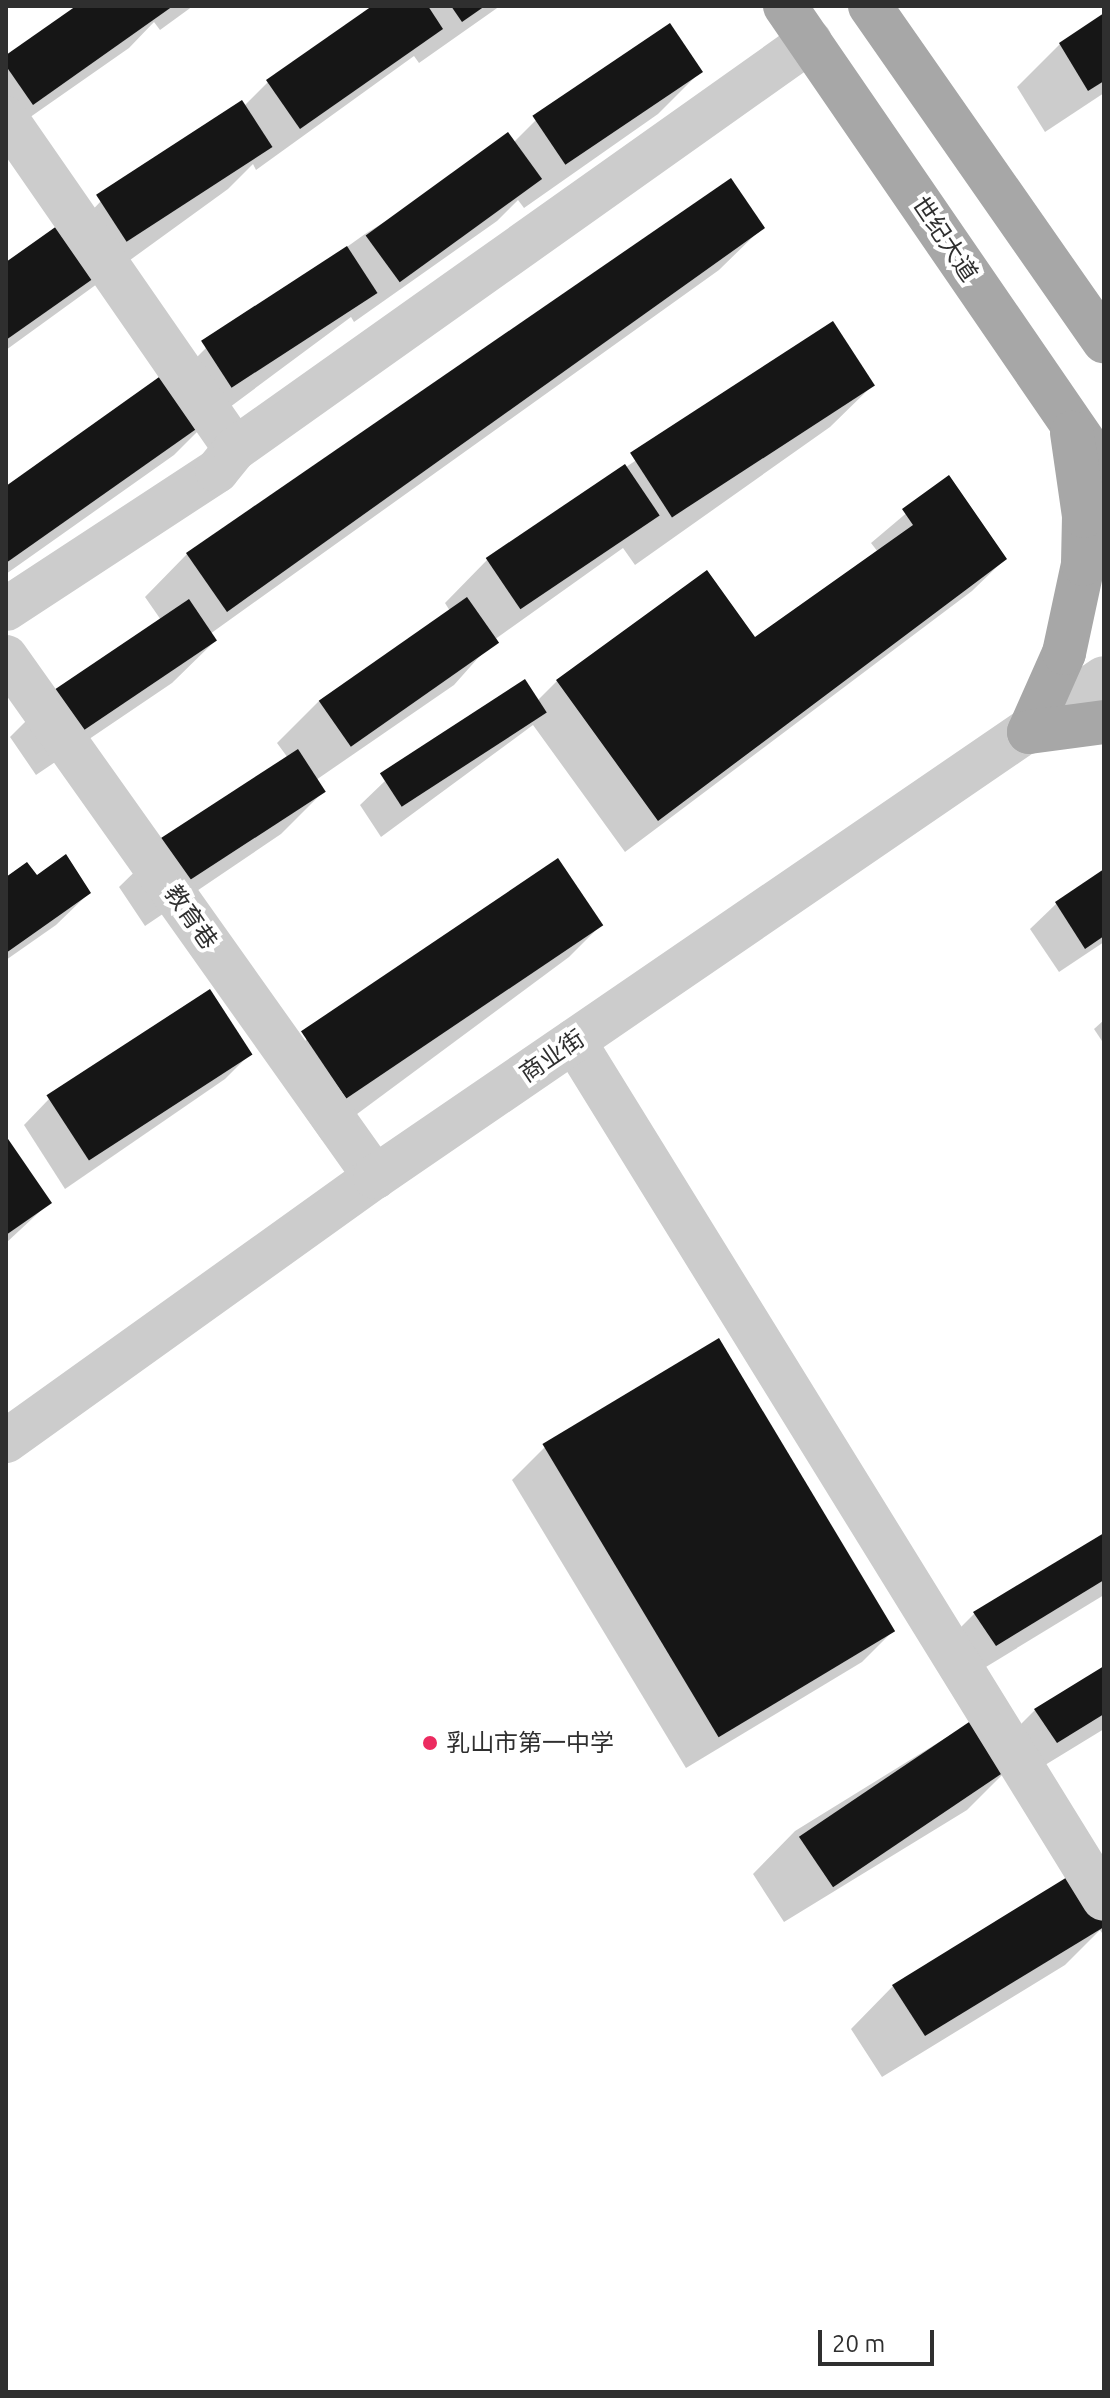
<!DOCTYPE html>
<html>
<head>
<meta charset="utf-8">
<style>
	body { margin:0 }
	#map { position:relative; width:1110px; height:2398px; overflow:hidden; background:#fff; font-family:Ubuntu,"Noto Sans SC",sans-serif }
	div>[style] { position:absolute }
	.shadow>* { inset:0; background:#0003 }
	.building>* { inset:0; background:#161616; transform-origin:0 0 }
	.minor>* { height:44px; margin:-22px; padding:0 22px; transform-origin:22px; border-radius:22px; background:#ccc }
	.major>* { height:44px; margin:-22px; padding:0 22px; transform-origin:22px; border-radius:22px; background:#a7a7a7 }
	.dots>* { width:22px; height:22px; translate:-50% -50%; box-sizing:border-box; border:4px solid #fff; border-radius:50% }
	span { translate:-50% -50%; white-space:nowrap; text-align:center; line-height:1.15; -webkit-text-stroke:8px #fff; paint-order:stroke }
	.street-label { font-size:24px; color:#2f2f2f }
	.poi-label { font-size:24px; color:#2f2f2f }
	.left { translate:0 -50%; text-align:left }
	.frame { position:absolute; inset:0; border:8px solid #2f2f2f; pointer-events:none }
	.scale { position:absolute; left:818px; top:2330px; width:116px; height:36px; box-sizing:border-box; border:4px solid #2f2f2f; border-top:0; padding-left:10px; font-size:24px; line-height:28px; white-space:nowrap; color:#2f2f2f; -webkit-text-stroke:6px #fff; paint-order:stroke }
</style>
</head>
<body>
<div id="map">
	<div class="shadow">
		<div style="clip-path:polygon(79px 6px,193px 6px,160px 30px,154px 22px,129px 48px,6px 134px,6px 57px)"></div>
		<div style="clip-path:polygon(376px 6px,500px 6px,419px 63px,414px 56px,256px 170px,253px 164px,228px 189px,6px 350px,6px 265px,82px 221px,101px 201px,244px 106px,268px 82px)"></div>
		<div style="clip-path:polygon(1104px 16px,1104px 93px,1045px 132px,1017px 87px,1060px 44px)"></div>
		<div style="clip-path:polygon(669px 26px,700px 72px,658px 114px,524px 208px,518px 200px,497px 221px,354px 322px,351px 317px,199px 430px,174px 455px,6px 574px,6px 488px,186px 368px,207px 347px,365px 234px,513px 143px,536px 120px)"></div>
		<div style="clip-path:polygon(762px 228px,719px 270px,210px 634px,215px 641px,172px 683px,36px 775px,10px 737px,53px 694px,161px 620px,145px 597px,187px 554px)"></div>
		<div style="clip-path:polygon(873px 385px,830px 427px,635px 565px,623px 548px,494px 640px,454px 685px,316px 780px,324px 791px,281px 834px,145px 926px,119px 887px,162px 845px,288px 758px,277px 743px,320px 700px,450px 611px,445px 603px,487px 560px,635px 461px)"></div>
		<div style="clip-path:polygon(948px 478px,1005px 559px,972px 591px,625px 852px,533px 725px,381px 837px,360px 805px,386px 780px,537px 701px,557px 681px,755px 640px,878px 552px,871px 543px)"></div>
		<div style="clip-path:polygon(1104px 871px,1104px 942px,1059px 972px,1030px 929px,1056px 904px)"></div>
		<div style="clip-path:polygon(37px 877px,89px 893px,56px 925px,6px 960px,6px 879px)"></div>
		<div style="clip-path:polygon(601px 925px,569px 957px,322px 1140px,275px 1072px,307px 1039px)"></div>
		<div style="clip-path:polygon(1104px 1020px,1104px 1044px,1094px 1029px)"></div>
		<div style="clip-path:polygon(250px 1054px,225px 1079px,65px 1189px,24px 1125px,49px 1099px)"></div>
		<div style="clip-path:polygon(6px 1139px,49px 1203px,6px 1243px)"></div>
		<div style="clip-path:polygon(718px 1340px,894px 1630px,862px 1662px,686px 1768px,512px 1480px,544px 1448px)"></div>
		<div style="clip-path:polygon(1104px 1535px,1104px 1595px,953px 1687px,932px 1656px,974px 1614px)"></div>
		<div style="clip-path:polygon(1104px 1668px,1104px 1729px,1014px 1784px,1005px 1772px,967px 1810px,784px 1922px,753px 1874px,795px 1831px,978px 1718px,997px 1748px,1035px 1710px)"></div>
		<div style="clip-path:polygon(1104px 1863px,1104px 1936px,1100px 1930px,1065px 1965px,882px 2077px,851px 2029px,893px 1986px)"></div>
	</div>
	<div class="building">
		<div style="clip-path:polygon(76px 6px,173px 6px,33px 105px,6px 66px,6px 55px)"></div>
		<div style="clip-path:polygon(372px 6px,428px 6px,443px 29px,300px 129px,266px 80px)"></div>
		<div style="clip-path:polygon(451px 6px,485px 6px,462px 22px)"></div>
		<div style="clip-path:polygon(1104px 13px,1104px 81px,1088px 91px,1059px 43px)"></div>
		<div style="left:670px;top:23px;width:59px;height:166px;rotate:56deg"></div>
		<div style="left:242px;top:100px;width:56px;height:174px;rotate:57deg"></div>
		<div style="left:508px;top:132px;width:58px;height:176px;rotate:54deg"></div>
		<div style="clip-path:polygon(731px 178px,765px 228px,227px 612px,186px 553px)"></div>
		<div style="clip-path:polygon(78px 211px,114px 264px,6px 340px,6px 262px)"></div>
		<div style="left:347px;top:246px;width:56px;height:174px;rotate:57deg"></div>
		<div style="left:833px;top:321px;width:77px;height:242px;rotate:57deg"></div>
		<div style="clip-path:polygon(183px 360px,219px 413px,6px 563px,6px 486px)"></div>
		<div style="left:625px;top:464px;width:62px;height:168px;rotate:56deg"></div>
		<div style="clip-path:polygon(949px 475px,1007px 559px,658px 821px,556px 680px,707px 570px,755px 637px,913px 525px,902px 509px)"></div>
		<div style="left:467px;top:597px;width:56px;height:181px;rotate:55deg"></div>
		<div style="left:189px;top:599px;width:50px;height:166px;rotate:56deg"></div>
		<div style="left:525px;top:679px;width:40px;height:173px;rotate:57deg"></div>
		<div style="left:298px;top:749px;width:51px;height:167px;rotate:57deg"></div>
		<div style="clip-path:polygon(66px 854px,91px 893px,6px 953px,6px 877px,27px 862px,37px 875px)"></div>
		<div style="left:558px;top:858px;width:81px;height:310px;rotate:56deg"></div>
		<div style="clip-path:polygon(1104px 869px,1104px 936px,1085px 949px,1055px 902px)"></div>
		<div style="left:210px;top:989px;width:78px;height:195px;rotate:57deg"></div>
		<div style="clip-path:polygon(6px 1136px,52px 1203px,6px 1235px)"></div>
		<div style="left:719px;top:1338px;width:342px;height:206px;rotate:59deg"></div>
		<div style="clip-path:polygon(1104px 1533px,1104px 1580px,996px 1646px,973px 1612px)"></div>
		<div style="clip-path:polygon(1104px 1666px,1104px 1714px,1057px 1743px,1034px 1709px)"></div>
		<div style="left:978px;top:1716px;width:61px;height:216px;rotate:56deg"></div>
		<div style="clip-path:polygon(1077px 1871px,1104px 1913px,1104px 1927px,925px 2036px,892px 1985px)"></div>
	</div>
	<div class="minor">
		<div style="left:6px;top:118px;width:402px;rotate:55.3deg"></div>
		<div style="left:6px;top:609px;width:252px;rotate:-33.2deg"></div>
		<div style="left:217px;top:471px;width:28px;rotate:-51deg"></div>
		<div style="left:235px;top:449px;width:705px;rotate:-35.36deg"></div>
		<div style="left:6px;top:657px;width:638px;rotate:54.64deg"></div>
		<div style="left:574px;top:1041px;width:1008px;rotate:58.3deg"></div>
		<div style="left:6px;top:1441px;width:454px;rotate:-35.6deg"></div>
		<div style="left:375px;top:1177px;width:883px;rotate:-34.39deg"></div>
	</div>
	<div class="major">
		<div style="left:785px;top:6px;width:564px;rotate:55.55deg"></div>
		<div style="left:870px;top:6px;width:409px;rotate:55.1deg"></div>
		<div style="left:1029px;top:732px;width:86px;rotate:-66.1deg"></div>
		<div style="left:1064px;top:653px;width:91px;rotate:-77.9deg"></div>
		<div style="left:1083px;top:564px;width:48px;rotate:-88.8deg"></div>
		<div style="left:1084px;top:516px;width:84px;rotate:-98.2deg"></div>
		<div style="left:1029px;top:732px;width:76px;rotate:-7.6deg"></div>
	</div>
	<div class="dots">
		<div style="left:430px;top:1743px;background:#ec2b60"></div>
	</div>
	<div class="street-label">
		<span style="left:945px;top:239px;rotate:56deg">世纪大道</span>
		<span style="left:191px;top:917px;rotate:55deg">教育巷</span>
		<span style="left:552px;top:1056px;rotate:-34deg">商业街</span>
	</div>
	<div class="poi-label">
		<span class="left" style="left:446px;top:1743px">乳山市第一中学</span>
	</div>
	<div class="frame"></div>
	<div class="scale">20 m</div>
</div>
</body>
</html>
